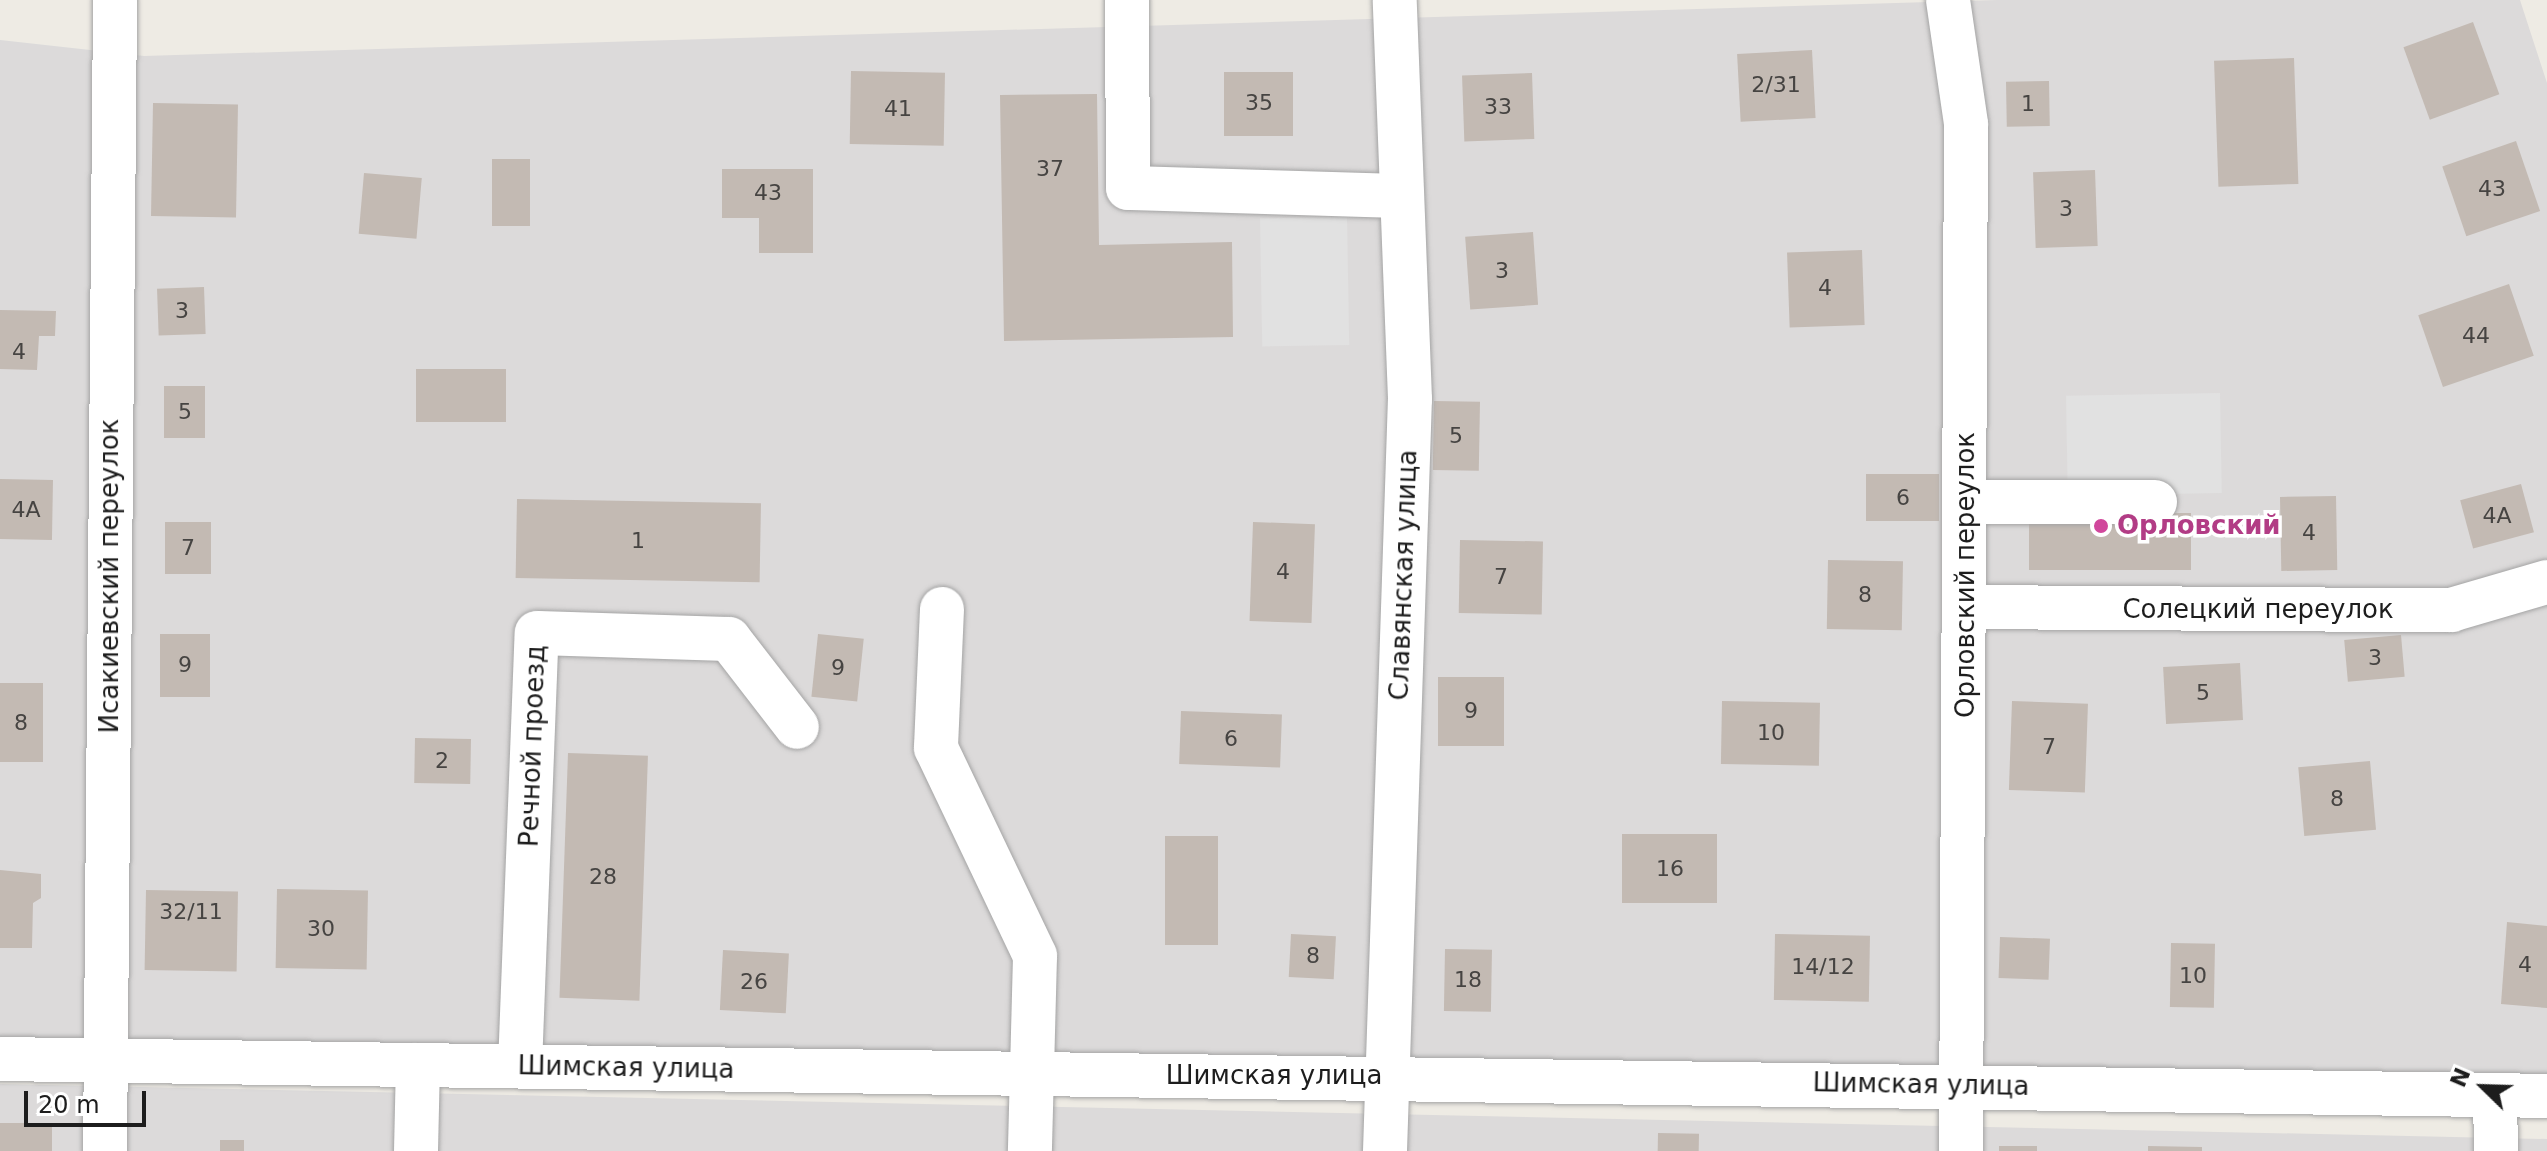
<!DOCTYPE html>
<html>
<head>
<meta charset="utf-8">
<style>
	body { margin:0 }
	#map { position:relative; width:2547px; height:1151px; overflow:hidden; background:#eeebe4; font-family:"DejaVu Sans",sans-serif }
	div>[style] { position:absolute }
	.residential>* { inset:0; background:#dcdada }
	.parking>* { inset:0; background:#e1e1e1; transform-origin:0 0 }
	.building>* { inset:0; background:#c3bab3; transform-origin:0 0 }
	.roads { filter:drop-shadow(0 0 2px #a4a4a4) drop-shadow(0 0 2px #a4a4a4) }
	.minor>* { height:44px; margin:-22px; padding:0 22px; transform-origin:22px; border-radius:22px; background:#fff }
	.dots>* { width:22px; height:22px; translate:-50% -50%; box-sizing:border-box; border:4px solid #fff; border-radius:50% }
	span { translate:-50% -50%; white-space:nowrap; text-align:center; line-height:1.15; -webkit-text-stroke:7px #fff; paint-order:stroke }
	.number-label { font-size:22px; color:#464442 }
	.number-label span { -webkit-text-stroke-width:0 }
	.hotel-label { font-size:26px; color:#b23c85; font-weight:700 }
	.left { translate:0 -50%; text-align:left }
	.street-label { font-size:26px; color:#1d1d1d }
	.north { position:absolute; left:2443px; top:1047px; width:80px; height:80px; -webkit-text-stroke:6px #fff; paint-order:stroke; rotate:293deg; font-size:22px; font-weight:700; line-height:32px; text-align:center; color:#1d1d1d }
	.north::after { content:''; display:block; margin:auto; width:28px; height:36px; background:#1d1d1d; clip-path:polygon(50% 0,100% 100%,50% 72%,0 100%) }
	.scale { position:absolute; left:24px; top:1091px; width:122px; height:36px; box-sizing:border-box; border:4px solid #1d1d1d; border-top:0; padding-left:10px; font-size:24px; line-height:28px; white-space:nowrap; color:#1d1d1d; -webkit-text-stroke:6px #fff; paint-order:stroke }
</style>
</head>
<body>
<div id="map">
	<div class="residential">
		<div style="clip-path:polygon(1997px 0,2520px 0,2547px 83px,2547px 1083px,0 1046px,0 40px,144px 56px)"></div>
		<div style="clip-path:polygon(0 1084px,2547px 1139px,2547px 1151px,0 1151px)"></div>
	</div>
	<div class="parking">
		<div style="left:1347px;top:217px;width:128px;height:87px;rotate:89deg"></div>
		<div style="left:2220px;top:393px;width:100px;height:154px;rotate:89deg"></div>
	</div>
	<div class="building">
		<div style="left:2473px;top:22px;width:77px;height:74px;rotate:70deg"></div>
		<div style="left:1812px;top:50px;width:68px;height:75px;rotate:87deg"></div>
		<div style="left:2294px;top:58px;width:126px;height:80px;rotate:88deg"></div>
		<div style="left:851px;top:71px;width:94px;height:73px;rotate:1deg"></div>
		<div style="left:1224px;top:72px;width:69px;height:64px"></div>
		<div style="left:1532px;top:73px;width:66px;height:70px;rotate:88deg"></div>
		<div style="left:2049px;top:81px;width:45px;height:43px;rotate:89deg"></div>
		<div style="clip-path:polygon(1097px 94px,1099px 245px,1232px 242px,1233px 337px,1004px 341px,1000px 95px)"></div>
		<div style="left:153px;top:103px;width:85px;height:113px;rotate:1deg"></div>
		<div style="left:2516px;top:141px;width:74px;height:78px;rotate:71deg"></div>
		<div style="left:492px;top:159px;width:38px;height:67px"></div>
		<div style="clip-path:polygon(722px 169px,813px 169px,813px 253px,759px 253px,759px 218px,722px 218px)"></div>
		<div style="left:2095px;top:170px;width:76px;height:62px;rotate:88deg"></div>
		<div style="left:364px;top:173px;width:58px;height:61px;rotate:5deg"></div>
		<div style="left:1533px;top:232px;width:73px;height:68px;rotate:86deg"></div>
		<div style="left:1862px;top:250px;width:75px;height:75px;rotate:88deg"></div>
		<div style="left:2509px;top:284px;width:76px;height:96px;rotate:71deg"></div>
		<div style="left:204px;top:287px;width:47px;height:47px;rotate:88deg"></div>
		<div style="clip-path:polygon(0 310px,56px 311px,55px 336px,39px 336px,37px 370px,0 369px)"></div>
		<div style="left:416px;top:369px;width:90px;height:53px"></div>
		<div style="left:164px;top:386px;width:41px;height:52px"></div>
		<div style="left:1434px;top:401px;width:46px;height:69px;rotate:1deg"></div>
		<div style="left:1866px;top:474px;width:73px;height:47px"></div>
		<div style="left:53px;top:480px;width:60px;height:53px;rotate:91deg"></div>
		<div style="left:2521px;top:484px;width:50px;height:63px;rotate:75deg"></div>
		<div style="left:2336px;top:496px;width:74px;height:56px;rotate:89deg"></div>
		<div style="left:517px;top:499px;width:244px;height:79px;rotate:1deg"></div>
		<div style="left:2029px;top:513px;width:162px;height:57px"></div>
		<div style="left:211px;top:522px;width:52px;height:46px;rotate:90deg"></div>
		<div style="left:1253px;top:522px;width:62px;height:99px;rotate:2deg"></div>
		<div style="left:1460px;top:540px;width:83px;height:73px;rotate:1deg"></div>
		<div style="left:1828px;top:560px;width:75px;height:69px;rotate:1deg"></div>
		<div style="left:160px;top:634px;width:50px;height:63px"></div>
		<div style="left:818px;top:634px;width:46px;height:63px;rotate:6deg"></div>
		<div style="left:2401px;top:635px;width:42px;height:57px;rotate:85deg"></div>
		<div style="left:2240px;top:663px;width:57px;height:77px;rotate:87deg"></div>
		<div style="left:1438px;top:677px;width:66px;height:69px"></div>
		<div style="left:0;top:683px;width:43px;height:79px"></div>
		<div style="left:1722px;top:701px;width:98px;height:63px;rotate:1deg"></div>
		<div style="left:2012px;top:701px;width:76px;height:89px;rotate:2deg"></div>
		<div style="left:1181px;top:711px;width:101px;height:53px;rotate:2deg"></div>
		<div style="left:415px;top:738px;width:56px;height:45px;rotate:1deg"></div>
		<div style="left:568px;top:753px;width:80px;height:245px;rotate:2deg"></div>
		<div style="left:2370px;top:761px;width:69px;height:72px;rotate:85deg"></div>
		<div style="left:1717px;top:834px;width:69px;height:95px;rotate:90deg"></div>
		<div style="left:1165px;top:836px;width:53px;height:109px"></div>
		<div style="clip-path:polygon(0 870px,41px 874px,41px 898px,33px 903px,32px 948px,0 948px)"></div>
		<div style="left:277px;top:889px;width:91px;height:79px;rotate:1deg"></div>
		<div style="left:146px;top:890px;width:92px;height:80px;rotate:1deg"></div>
		<div style="clip-path:polygon(2507px 922px,2547px 926px,2547px 1008px,2501px 1004px)"></div>
		<div style="left:1291px;top:934px;width:45px;height:43px;rotate:3deg"></div>
		<div style="left:1775px;top:934px;width:95px;height:66px;rotate:1deg"></div>
		<div style="left:2000px;top:937px;width:50px;height:41px;rotate:2deg"></div>
		<div style="left:2171px;top:943px;width:44px;height:64px;rotate:1deg"></div>
		<div style="left:1445px;top:949px;width:47px;height:62px;rotate:1deg"></div>
		<div style="left:723px;top:950px;width:66px;height:60px;rotate:3deg"></div>
		<div style="left:0;top:1123px;width:52px;height:28px"></div>
		<div style="left:1658px;top:1133px;width:41px;height:18px;rotate:1deg"></div>
		<div style="left:220px;top:1140px;width:24px;height:11px"></div>
		<div style="left:1999px;top:1146px;width:38px;height:5px"></div>
		<div style="clip-path:polygon(2148px 1146px,2202px 1147px,2202px 1151px,2148px 1151px)"></div>
	</div>
	<div class="roads">
		<div class="minor">
			<div style="left:1127px;top:0;width:188px;rotate:89.7deg"></div>
			<div style="left:1128px;top:188px;width:274px;rotate:1.7deg"></div>
			<div style="left:1948px;top:0;width:125px;rotate:81.7deg"></div>
			<div style="left:1966px;top:124px;width:1027px;rotate:90.28deg"></div>
			<div style="left:1966px;top:502px;width:189px"></div>
			<div style="left:1966px;top:607px;width:485px;rotate:0.4deg"></div>
			<div style="left:2451px;top:610px;width:100px;rotate:-16.3deg"></div>
			<div style="left:942px;top:609px;width:139px;rotate:92.5deg"></div>
			<div style="left:936px;top:748px;width:230px;rotate:64.5deg"></div>
			<div style="left:1035px;top:956px;width:195px;rotate:91.5deg"></div>
			<div style="left:0;top:1059px;width:2547px;rotate:0.83deg"></div>
			<div style="left:520px;top:1066px;width:433px;rotate:-87.8deg"></div>
			<div style="left:537px;top:633px;width:192px;rotate:1.8deg"></div>
			<div style="left:729px;top:639px;width:111px;rotate:52.3deg"></div>
			<div style="left:2495px;top:1095px;width:56px;rotate:89deg"></div>
			<div style="left:105px;top:1151px;width:1151px;rotate:-89.5deg"></div>
			<div style="left:416px;top:1151px;width:86px;rotate:-88.7deg"></div>
			<div style="left:1385px;top:1151px;width:752px;rotate:-88.1deg"></div>
			<div style="left:1410px;top:399px;width:399px;rotate:-92.2deg"></div>
		</div>
	</div>
	<div class="dots">
		<div style="left:2101px;top:526px;background:#d1479c"></div>
	</div>
	<div class="number-label">
		<span style="left:1776px;top:85px">2/31</span>
		<span style="left:1259px;top:103px">35</span>
		<span style="left:2028px;top:104px">1</span>
		<span style="left:1498px;top:107px">33</span>
		<span style="left:898px;top:109px">41</span>
		<span style="left:1050px;top:169px">37</span>
		<span style="left:2492px;top:189px">43</span>
		<span style="left:768px;top:193px">43</span>
		<span style="left:2066px;top:209px">3</span>
		<span style="left:1502px;top:271px">3</span>
		<span style="left:1825px;top:288px">4</span>
		<span style="left:182px;top:311px">3</span>
		<span style="left:2476px;top:336px">44</span>
		<span style="left:19px;top:352px">4</span>
		<span style="left:185px;top:412px">5</span>
		<span style="left:1456px;top:436px">5</span>
		<span style="left:1903px;top:498px">6</span>
		<span style="left:26px;top:510px">4А</span>
		<span style="left:2497px;top:516px">4А</span>
		<span style="left:2309px;top:533px">4</span>
		<span style="left:638px;top:541px">1</span>
		<span style="left:188px;top:548px">7</span>
		<span style="left:1283px;top:572px">4</span>
		<span style="left:1501px;top:577px">7</span>
		<span style="left:1865px;top:595px">8</span>
		<span style="left:2375px;top:658px">3</span>
		<span style="left:185px;top:665px">9</span>
		<span style="left:838px;top:668px">9</span>
		<span style="left:2203px;top:693px">5</span>
		<span style="left:1471px;top:711px">9</span>
		<span style="left:21px;top:723px">8</span>
		<span style="left:1771px;top:733px">10</span>
		<span style="left:1231px;top:739px">6</span>
		<span style="left:2049px;top:747px">7</span>
		<span style="left:442px;top:761px">2</span>
		<span style="left:2337px;top:799px">8</span>
		<span style="left:1670px;top:869px">16</span>
		<span style="left:603px;top:877px">28</span>
		<span style="left:191px;top:912px">32/11</span>
		<span style="left:321px;top:929px">30</span>
		<span style="left:1313px;top:956px">8</span>
		<span style="left:2525px;top:965px">4</span>
		<span style="left:1823px;top:967px">14/12</span>
		<span style="left:2193px;top:976px">10</span>
		<span style="left:1468px;top:980px">18</span>
		<span style="left:754px;top:982px">26</span>
	</div>
	<div class="hotel-label">
		<span class="left" style="left:2117px;top:526px">Орловский</span>
	</div>
	<div class="street-label">
		<span style="left:1404px;top:575px;rotate:-88deg">Славянская улица</span>
		<span style="left:1966px;top:575px;rotate:-90deg">Орловский переулок</span>
		<span style="left:110px;top:576px;rotate:-90deg">Исакиевский переулок</span>
		<span style="left:2258px;top:610px">Солецкий переулок</span>
		<span style="left:533px;top:746px;rotate:-88deg">Речной проезд</span>
		<span style="left:626px;top:1068px;rotate:1deg">Шимская улица</span>
		<span style="left:1274px;top:1076px">Шимская улица</span>
		<span style="left:1921px;top:1085px;rotate:1deg">Шимская улица</span>
	</div>
	<div class="north">N</div>
	<div class="scale">20 m</div>
</div>
</body>
</html>
